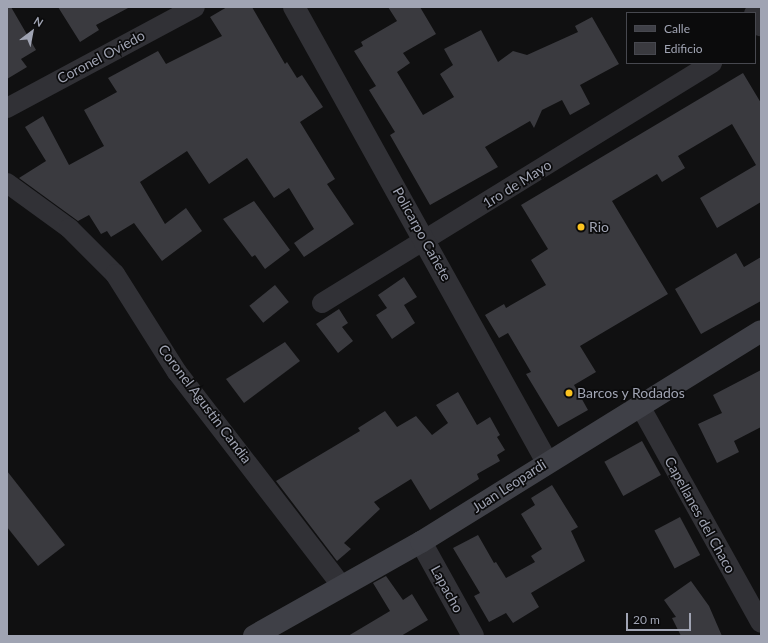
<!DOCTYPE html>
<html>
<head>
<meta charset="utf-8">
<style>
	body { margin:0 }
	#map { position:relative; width:768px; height:643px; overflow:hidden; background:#101011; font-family:Lato,sans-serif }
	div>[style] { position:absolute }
	.building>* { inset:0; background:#3a3a3f; transform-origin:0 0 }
	.minor>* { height:20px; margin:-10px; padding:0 10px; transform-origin:10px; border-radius:10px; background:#313136 }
	.tertiary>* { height:22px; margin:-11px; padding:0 11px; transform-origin:11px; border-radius:11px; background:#313136 }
	.secondary>* { height:22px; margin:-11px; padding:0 11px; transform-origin:11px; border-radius:11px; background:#3f4047 }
	.dots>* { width:11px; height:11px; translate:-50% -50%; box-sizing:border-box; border:2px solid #0b0b0c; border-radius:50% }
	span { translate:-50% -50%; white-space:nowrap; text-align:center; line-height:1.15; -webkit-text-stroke:3.5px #0b0b0c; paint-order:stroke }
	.street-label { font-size:14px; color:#a0a4b3 }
	.poi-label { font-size:14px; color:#a0a4b3 }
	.left { translate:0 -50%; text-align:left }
	.frame { position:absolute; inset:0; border:8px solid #a0a4b3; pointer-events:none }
	.legend { position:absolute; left:626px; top:12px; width:130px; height:52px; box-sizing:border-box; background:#0b0b0c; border:1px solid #47484f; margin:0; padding:5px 7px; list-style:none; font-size:12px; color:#a0a4b3 }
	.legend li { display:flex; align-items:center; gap:8px; height:20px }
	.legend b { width:20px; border:1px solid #47484f }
	.north { position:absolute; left:12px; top:12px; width:40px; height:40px; -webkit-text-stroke:3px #0b0b0c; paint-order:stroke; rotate:32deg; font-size:11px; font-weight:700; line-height:16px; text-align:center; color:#a0a4b3 }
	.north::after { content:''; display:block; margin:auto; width:14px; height:18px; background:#a0a4b3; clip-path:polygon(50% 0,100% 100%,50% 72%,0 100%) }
	.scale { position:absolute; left:626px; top:613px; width:65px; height:18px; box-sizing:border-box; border:2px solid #a0a4b3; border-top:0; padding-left:5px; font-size:12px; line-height:14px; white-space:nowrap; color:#a0a4b3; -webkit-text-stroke:3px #0b0b0c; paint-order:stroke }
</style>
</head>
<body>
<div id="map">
	<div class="building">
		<div style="clip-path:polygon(7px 7px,11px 7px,36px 50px,21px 59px,27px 67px,7px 79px)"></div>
		<div style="clip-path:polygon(58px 7px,130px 7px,96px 25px,99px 30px,80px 42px)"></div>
		<div style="clip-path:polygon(227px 7px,252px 7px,285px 64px,287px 62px,297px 78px,302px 75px,323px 107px,300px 122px,335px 179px,327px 184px,354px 224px,304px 257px,294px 243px,314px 229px,289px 188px,274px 198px,247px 158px,209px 184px,187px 151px,140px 182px,165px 224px,186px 208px,202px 231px,162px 261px,134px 223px,111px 237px,107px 231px,101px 234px,89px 215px,78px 221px,19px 178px,46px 161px,25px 127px,43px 116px,69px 165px,104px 146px,84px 110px,117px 92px,108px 78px,158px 51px,166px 64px,222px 36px,210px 17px)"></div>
		<div style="clip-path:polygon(388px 7px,420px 7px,436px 34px,403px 53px,410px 63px,397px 72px,423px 115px,454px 97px,440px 74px,453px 65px,444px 49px,481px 30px,498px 62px,513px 51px,527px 55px,578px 32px,575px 26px,592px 17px,619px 64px,580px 85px,590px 104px,570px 115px,562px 100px,542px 110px,534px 128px,530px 121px,485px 147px,498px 167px,430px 205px,390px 135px,395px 132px,369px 90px,376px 86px,354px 51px,363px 46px,361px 42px,397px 21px)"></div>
		<div style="clip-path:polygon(743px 73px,761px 103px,761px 202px,717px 228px,700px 198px,756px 165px,732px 124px,678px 156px,685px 168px,662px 182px,657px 174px,612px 201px,668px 294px,580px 346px,596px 372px,574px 385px,588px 410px,558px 427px,526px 374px,531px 372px,508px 333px,499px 338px,485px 315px,504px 304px,506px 308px,546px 285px,531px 260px,548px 249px,521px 205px)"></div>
		<div style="clip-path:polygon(254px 201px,290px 250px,265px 269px,255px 255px,252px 257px,223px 219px)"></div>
		<div style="clip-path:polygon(736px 253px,744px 267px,761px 257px,761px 301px,701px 334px,675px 289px)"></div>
		<div style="clip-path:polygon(404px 277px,417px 297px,404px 305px,415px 323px,392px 339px,376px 315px,387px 308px,378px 295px)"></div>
		<div style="left:275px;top:285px;width:22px;height:33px;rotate:51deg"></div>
		<div style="clip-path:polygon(339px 309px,348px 323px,342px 327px,353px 341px,338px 353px,316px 324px)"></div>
		<div style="clip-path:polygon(285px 342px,300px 361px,244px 403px,226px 379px)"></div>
		<div style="clip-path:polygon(761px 370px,761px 427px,734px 441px,739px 452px,717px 463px,698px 424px,722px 413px,713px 395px)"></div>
		<div style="clip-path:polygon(458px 392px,477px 425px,490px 417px,500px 435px,497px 437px,505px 450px,497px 455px,500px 461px,477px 474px,479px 479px,430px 510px,411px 479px,374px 502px,380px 509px,344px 543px,351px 549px,337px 561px,276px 481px,360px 431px,358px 428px,385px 411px,397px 427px,416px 416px,432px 435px,448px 423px,436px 405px)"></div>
		<div style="left:642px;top:441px;width:39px;height:43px;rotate:61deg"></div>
		<div style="clip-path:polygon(7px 471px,65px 545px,38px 566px,7px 527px)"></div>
		<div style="clip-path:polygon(552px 485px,578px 527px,571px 531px,585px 561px,531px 593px,539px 607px,513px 623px,506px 613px,489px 622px,474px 596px,480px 593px,453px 548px,478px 535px,494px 563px,496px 562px,506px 578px,535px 562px,531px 556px,542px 549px,521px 514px,535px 505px,531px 498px)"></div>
		<div style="left:680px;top:517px;width:43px;height:29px;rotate:62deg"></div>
		<div style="clip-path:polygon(386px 576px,403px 600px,412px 594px,428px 620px,401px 636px,348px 636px,390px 611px,373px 583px)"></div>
		<div style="clip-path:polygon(691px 581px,709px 606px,722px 636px,681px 636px,672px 618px,676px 617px,664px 600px)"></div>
	</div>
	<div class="minor">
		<div style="left:7px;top:108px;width:213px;rotate:-28.2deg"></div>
		<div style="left:7px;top:183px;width:77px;rotate:36deg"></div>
		<div style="left:69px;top:228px;width:65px;rotate:45deg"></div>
		<div style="left:115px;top:274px;width:116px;rotate:57.7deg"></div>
		<div style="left:177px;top:372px;width:270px;rotate:52.4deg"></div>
		<div style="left:322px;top:303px;width:458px;rotate:-31.6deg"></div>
		<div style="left:640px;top:406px;width:248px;rotate:60.9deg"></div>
	</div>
	<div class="tertiary">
		<div style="left:294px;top:7px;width:521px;rotate:60.92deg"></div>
		<div style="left:755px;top:14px;width:13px;rotate:61deg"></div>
		<div style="left:421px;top:542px;width:107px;rotate:61deg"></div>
	</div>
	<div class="secondary">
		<div style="left:254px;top:636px;width:192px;rotate:-29.4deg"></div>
		<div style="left:421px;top:542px;width:400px;rotate:-31.8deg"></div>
	</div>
	<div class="dots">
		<div style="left:581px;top:227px;background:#fbc31f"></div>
		<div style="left:569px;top:393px;background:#fbc31f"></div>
	</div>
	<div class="street-label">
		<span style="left:101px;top:57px;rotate:-28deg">Coronel Oviedo</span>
		<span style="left:517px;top:184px;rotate:-32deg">1ro de Mayo</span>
		<span style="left:422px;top:234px;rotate:61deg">Policarpo Cañete</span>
		<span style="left:205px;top:404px;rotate:53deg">Coronel Agustin Candia</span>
		<span style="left:509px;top:486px;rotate:-33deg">Juan Leopardi</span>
		<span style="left:700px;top:515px;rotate:61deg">Capellanes del Chaco</span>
		<span style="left:447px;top:589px;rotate:61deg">Lapacho</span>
	</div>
	<div class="poi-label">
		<span class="left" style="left:589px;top:227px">Rio</span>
		<span class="left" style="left:577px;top:393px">Barcos y Rodados</span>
	</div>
	<div class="frame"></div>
	<ul class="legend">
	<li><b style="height:5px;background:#3f4047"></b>Calle</li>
	<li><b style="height:11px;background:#3a3a3f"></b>Edificio</li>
	</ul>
	<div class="north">N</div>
	<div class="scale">20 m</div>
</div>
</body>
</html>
